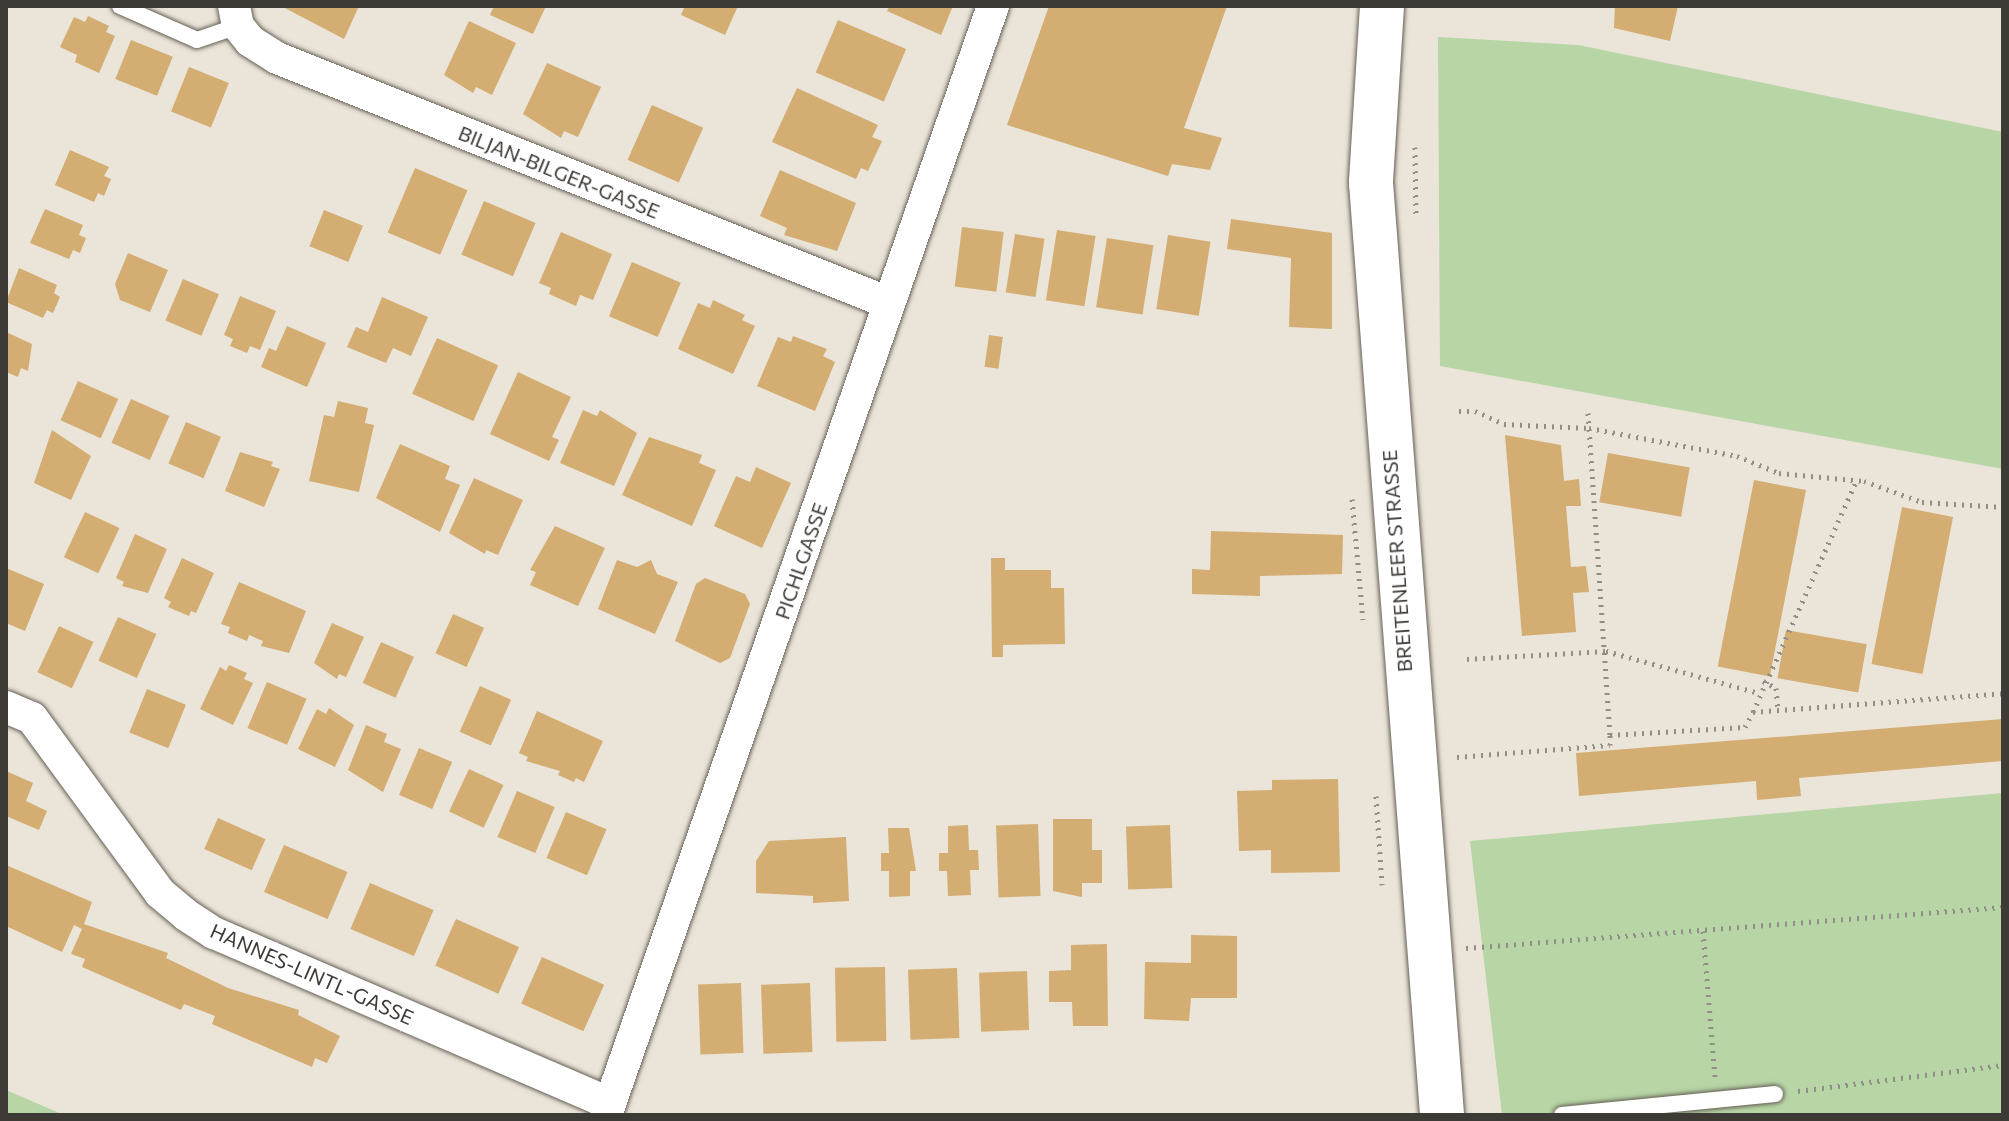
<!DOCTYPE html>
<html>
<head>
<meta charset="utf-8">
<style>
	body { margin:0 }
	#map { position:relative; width:2009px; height:1121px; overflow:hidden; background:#ebe4d9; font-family:Commissioner,sans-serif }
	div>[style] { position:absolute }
	.green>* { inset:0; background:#b7d5a5 }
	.building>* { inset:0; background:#d3ad71; transform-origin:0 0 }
	.path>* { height:5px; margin-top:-2.5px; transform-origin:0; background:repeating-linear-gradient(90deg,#928d86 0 2px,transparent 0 8px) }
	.roads { filter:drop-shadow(0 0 2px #655f56) drop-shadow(0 0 2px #655f56) }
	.lane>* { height:16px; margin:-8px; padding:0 8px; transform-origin:8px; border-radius:8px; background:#fff }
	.street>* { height:32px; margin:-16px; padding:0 16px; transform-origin:16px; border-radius:16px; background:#fff }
	.secondary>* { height:44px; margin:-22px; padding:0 22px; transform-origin:22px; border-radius:22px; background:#fff }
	span { translate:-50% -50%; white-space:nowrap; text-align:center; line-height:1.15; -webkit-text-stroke:6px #fff; paint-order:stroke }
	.street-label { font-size:20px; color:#3e3b37 }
	.frame { position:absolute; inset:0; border:8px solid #3e3b37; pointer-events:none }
</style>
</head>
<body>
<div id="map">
	<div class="green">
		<div style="clip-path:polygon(1438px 37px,1578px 45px,2003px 132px,2003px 469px,1440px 366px)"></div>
		<div style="clip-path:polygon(2003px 793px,2003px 1115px,1502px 1115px,1470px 841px)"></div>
		<div style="clip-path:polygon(6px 1090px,64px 1115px,6px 1115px)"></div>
	</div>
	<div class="building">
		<div style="clip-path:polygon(281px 6px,359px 6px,344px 39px)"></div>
		<div style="clip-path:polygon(494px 6px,546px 6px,533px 34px,490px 15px)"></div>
		<div style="clip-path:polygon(685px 6px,738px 6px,725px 35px,681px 15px)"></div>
		<div style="clip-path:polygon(890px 6px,953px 6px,941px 35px,887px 11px)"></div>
		<div style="clip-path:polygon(1049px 6px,1227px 6px,1184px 128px,1222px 138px,1210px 170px,1172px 164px,1168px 176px,1007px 125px)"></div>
		<div style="clip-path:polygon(1615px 6px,1678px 6px,1670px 41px,1614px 28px)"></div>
		<div style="clip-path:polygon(88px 16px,109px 26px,106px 32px,115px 36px,99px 73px,75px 62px,77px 55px,60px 47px,74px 17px,85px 22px)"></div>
		<div style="left:838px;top:20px;width:74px;height:57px;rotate:23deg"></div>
		<div style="clip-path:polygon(469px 21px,516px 43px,492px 95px,476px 87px,473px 93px,444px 75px)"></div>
		<div style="left:131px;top:40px;width:45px;height:42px;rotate:22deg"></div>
		<div style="clip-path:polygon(547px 63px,601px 87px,578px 137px,564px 131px,561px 138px,523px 114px)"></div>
		<div style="left:189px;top:67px;width:43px;height:48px;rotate:22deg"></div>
		<div style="clip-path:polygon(797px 88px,878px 125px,872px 137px,882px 141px,868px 171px,861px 168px,856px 179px,772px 142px)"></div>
		<div style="left:652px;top:105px;width:56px;height:60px;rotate:24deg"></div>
		<div style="clip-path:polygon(70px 150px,109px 167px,104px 176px,111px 179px,104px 196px,98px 193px,94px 202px,55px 185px)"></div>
		<div style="left:415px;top:168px;width:57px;height:70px;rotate:23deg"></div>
		<div style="clip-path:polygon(780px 170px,856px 203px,837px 251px,784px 235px,787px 228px,760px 216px)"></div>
		<div style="left:484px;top:201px;width:56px;height:58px;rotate:23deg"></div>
		<div style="clip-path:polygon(45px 209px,83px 225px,79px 235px,86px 238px,80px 253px,73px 250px,69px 259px,30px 243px)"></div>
		<div style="left:324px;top:210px;width:42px;height:39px;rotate:22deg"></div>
		<div style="clip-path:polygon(1231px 219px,1332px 233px,1332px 329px,1289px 327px,1291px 258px,1227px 249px)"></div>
		<div style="left:962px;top:227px;width:42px;height:60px;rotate:7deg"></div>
		<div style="left:1057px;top:230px;width:39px;height:71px;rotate:9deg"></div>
		<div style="clip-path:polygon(561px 232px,612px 254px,593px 300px,580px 295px,576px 306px,549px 294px,551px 288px,539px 283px)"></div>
		<div style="left:1015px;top:234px;width:30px;height:59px;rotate:9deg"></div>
		<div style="left:1168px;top:235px;width:43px;height:75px;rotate:9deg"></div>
		<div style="left:1107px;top:238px;width:47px;height:70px;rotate:9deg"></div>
		<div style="clip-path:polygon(128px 253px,168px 270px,150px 312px,120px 300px,115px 284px)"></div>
		<div style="left:632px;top:262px;width:53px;height:59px;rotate:23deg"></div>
		<div style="clip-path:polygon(19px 268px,57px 285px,54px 293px,60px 297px,53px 313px,47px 310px,43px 318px,6px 302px)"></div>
		<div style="left:183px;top:279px;width:39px;height:45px;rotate:23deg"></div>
		<div style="clip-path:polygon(240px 296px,276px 311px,260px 350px,250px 346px,247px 353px,230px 346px,233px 339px,224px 335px)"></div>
		<div style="clip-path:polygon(382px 297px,428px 317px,411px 356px,393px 348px,386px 363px,347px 347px,356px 327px,368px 332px)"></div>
		<div style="clip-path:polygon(713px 300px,745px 315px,742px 320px,755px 326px,733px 374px,678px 349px,698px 303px,710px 308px)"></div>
		<div style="clip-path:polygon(287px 326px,326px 343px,307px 387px,261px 367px,269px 348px,276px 351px)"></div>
		<div style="clip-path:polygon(6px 332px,32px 344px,28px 371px,21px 368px,18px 377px,6px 372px)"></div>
		<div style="left:989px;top:335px;width:14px;height:32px;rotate:8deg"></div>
		<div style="clip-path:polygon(793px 336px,827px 349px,823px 356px,835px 362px,815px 411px,757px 386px,778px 337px,791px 342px)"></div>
		<div style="left:437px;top:338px;width:67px;height:61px;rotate:24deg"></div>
		<div style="clip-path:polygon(518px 372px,571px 397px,552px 437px,559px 440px,549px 461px,490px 434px)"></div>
		<div style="left:78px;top:381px;width:44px;height:43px;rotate:24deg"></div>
		<div style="left:131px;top:399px;width:42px;height:48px;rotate:24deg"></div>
		<div style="clip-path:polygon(338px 401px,368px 408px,365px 423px,374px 425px,359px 492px,309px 481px,324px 415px,334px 417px)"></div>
		<div style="clip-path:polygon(583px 410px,597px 416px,600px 410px,637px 433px,614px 486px,560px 463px)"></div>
		<div style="left:186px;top:422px;width:38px;height:45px;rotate:23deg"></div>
		<div style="clip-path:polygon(52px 430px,91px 456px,71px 500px,34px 483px)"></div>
		<div style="clip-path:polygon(1505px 435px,1561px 445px,1564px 481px,1579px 479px,1581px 506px,1566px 506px,1571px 567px,1586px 566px,1589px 592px,1573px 593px,1576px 632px,1522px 636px)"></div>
		<div style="clip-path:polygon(649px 437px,702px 455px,699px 463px,716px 470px,692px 526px,622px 495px)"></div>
		<div style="clip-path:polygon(400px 444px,450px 466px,445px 479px,460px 485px,440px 532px,376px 498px)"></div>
		<div style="clip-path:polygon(240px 452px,273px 462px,271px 466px,280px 469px,264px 507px,225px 491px)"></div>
		<div style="left:1608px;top:453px;width:83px;height:50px;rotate:10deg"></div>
		<div style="clip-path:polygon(756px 467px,791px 483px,762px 548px,714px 526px,736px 476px,750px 482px)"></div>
		<div style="clip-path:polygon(474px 478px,523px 500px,498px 555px,486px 550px,485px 554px,449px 533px)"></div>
		<div style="left:1754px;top:480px;width:53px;height:190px;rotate:11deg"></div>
		<div style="left:1902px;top:507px;width:52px;height:160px;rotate:11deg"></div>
		<div style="left:85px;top:512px;width:38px;height:50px;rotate:25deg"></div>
		<div style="clip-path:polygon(555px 526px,605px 548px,578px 606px,530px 585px,536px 572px,530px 570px)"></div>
		<div style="clip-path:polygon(1211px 531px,1343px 535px,1342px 574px,1260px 576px,1260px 596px,1192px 594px,1192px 569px,1210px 570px)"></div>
		<div style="clip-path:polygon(135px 534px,167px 549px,148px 593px,122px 586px,124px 582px,116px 578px)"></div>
		<div style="clip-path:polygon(182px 558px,214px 573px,196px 613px,191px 611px,189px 616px,168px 607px,171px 602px,164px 598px)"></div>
		<div style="clip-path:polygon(991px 558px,1005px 558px,1005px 570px,1051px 570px,1051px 588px,1064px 588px,1065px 644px,1003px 645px,1003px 657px,992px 657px)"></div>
		<div style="clip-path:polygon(617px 560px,637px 567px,651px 560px,657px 574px,678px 582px,655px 634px,598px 609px)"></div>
		<div style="clip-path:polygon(6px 568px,44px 584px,25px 631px,6px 623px)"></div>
		<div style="clip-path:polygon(705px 578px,745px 594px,750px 604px,730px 658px,720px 663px,675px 641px,696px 584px)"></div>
		<div style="clip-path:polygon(239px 582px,306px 611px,289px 653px,261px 646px,263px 641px,249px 635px,247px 641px,228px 633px,230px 627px,221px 624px)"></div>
		<div style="left:453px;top:614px;width:34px;height:43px;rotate:24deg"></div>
		<div style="left:118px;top:617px;width:42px;height:48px;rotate:24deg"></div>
		<div style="clip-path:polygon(332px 623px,364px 637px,346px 677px,339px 674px,337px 679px,314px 663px)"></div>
		<div style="left:59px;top:626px;width:38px;height:51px;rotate:25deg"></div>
		<div style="left:1786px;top:630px;width:82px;height:49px;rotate:10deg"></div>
		<div style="left:381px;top:642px;width:36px;height:45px;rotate:24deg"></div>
		<div style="clip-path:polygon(229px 665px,247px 673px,244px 679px,253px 683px,233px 725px,200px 709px,220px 667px,226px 671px)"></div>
		<div style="left:267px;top:682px;width:43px;height:50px;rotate:23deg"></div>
		<div style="left:480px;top:686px;width:34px;height:50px;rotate:24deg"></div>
		<div style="left:147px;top:689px;width:42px;height:47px;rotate:22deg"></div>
		<div style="clip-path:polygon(329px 708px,354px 725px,335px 767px,298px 749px,317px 709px,326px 714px)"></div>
		<div style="clip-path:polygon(537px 711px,603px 741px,584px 782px,576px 778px,574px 782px,558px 775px,560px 771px,526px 761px,528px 757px,519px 753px)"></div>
		<div style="clip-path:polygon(2003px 719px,2003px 761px,1799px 778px,1801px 796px,1757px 800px,1756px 781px,1579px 796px,1576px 753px)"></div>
		<div style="clip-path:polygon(366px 725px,387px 734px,384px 742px,401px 749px,383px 792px,348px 770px)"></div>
		<div style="left:419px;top:748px;width:36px;height:51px;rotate:23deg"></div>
		<div style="left:469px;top:769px;width:38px;height:47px;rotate:25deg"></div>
		<div style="clip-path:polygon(6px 771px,33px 783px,26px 801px,47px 811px,39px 830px,6px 816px)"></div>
		<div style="clip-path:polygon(1338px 779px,1340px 872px,1271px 873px,1271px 850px,1239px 851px,1237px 791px,1272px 790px,1272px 780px)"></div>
		<div style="left:517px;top:791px;width:41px;height:50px;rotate:23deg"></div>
		<div style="left:566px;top:812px;width:44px;height:50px;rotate:23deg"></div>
		<div style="left:218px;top:818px;width:52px;height:34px;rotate:24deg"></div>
		<div style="clip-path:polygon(1053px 819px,1092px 819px,1092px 850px,1102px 850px,1102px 883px,1082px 883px,1082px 897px,1053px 891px)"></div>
		<div style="left:1038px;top:824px;width:72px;height:42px;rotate:88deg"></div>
		<div style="clip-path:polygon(968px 825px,969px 850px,978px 850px,979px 870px,970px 870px,971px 895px,948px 896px,947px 871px,939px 871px,939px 853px,948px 853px,948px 826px)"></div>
		<div style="left:1170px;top:825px;width:63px;height:44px;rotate:88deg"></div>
		<div style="clip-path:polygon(888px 828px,909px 828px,916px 871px,910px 871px,910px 896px,889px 897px,889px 871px,881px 871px,881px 853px,889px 853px)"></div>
		<div style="clip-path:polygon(846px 837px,849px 901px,813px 903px,813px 896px,756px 893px,756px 861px,769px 841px)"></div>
		<div style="left:284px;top:845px;width:69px;height:51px;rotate:23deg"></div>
		<div style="clip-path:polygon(6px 865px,92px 902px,84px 924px,168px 953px,166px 958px,228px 988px,299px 1010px,298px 1015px,340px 1036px,327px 1063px,315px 1058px,312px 1067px,212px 1024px,215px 1016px,184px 1004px,181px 1010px,82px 967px,85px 959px,71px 954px,82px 929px,74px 925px,62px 952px,6px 926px)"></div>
		<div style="left:370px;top:883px;width:69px;height:50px;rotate:23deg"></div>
		<div style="left:456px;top:919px;width:69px;height:51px;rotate:24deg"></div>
		<div style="clip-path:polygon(1191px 935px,1237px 936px,1237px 998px,1191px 998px,1189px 1021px,1144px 1019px,1145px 962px,1191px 963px)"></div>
		<div style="clip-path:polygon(1107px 944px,1108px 1026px,1073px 1026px,1072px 1002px,1049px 1002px,1049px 971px,1071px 970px,1071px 945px)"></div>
		<div style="left:542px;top:957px;width:68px;height:51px;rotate:24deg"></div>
		<div style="left:885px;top:967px;width:74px;height:50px;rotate:89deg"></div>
		<div style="left:957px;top:968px;width:70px;height:49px;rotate:88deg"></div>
		<div style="left:1027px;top:971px;width:59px;height:48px;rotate:88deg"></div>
		<div style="left:741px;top:983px;width:70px;height:43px;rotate:88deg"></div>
		<div style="left:810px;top:983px;width:69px;height:49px;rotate:88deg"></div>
	</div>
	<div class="path">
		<div style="left:1415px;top:147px;width:70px;rotate:89.2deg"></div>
		<div style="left:1459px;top:411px;width:16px"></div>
		<div style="left:1475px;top:411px;width:32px;rotate:24deg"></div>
		<div style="left:1504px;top:424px;width:85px;rotate:2.7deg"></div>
		<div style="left:1589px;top:428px;width:151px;rotate:10.7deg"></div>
		<div style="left:1737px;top:456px;width:45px;rotate:22deg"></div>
		<div style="left:1779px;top:473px;width:85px;rotate:5.4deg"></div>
		<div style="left:1864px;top:481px;width:62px;rotate:19.9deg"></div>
		<div style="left:1922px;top:502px;width:81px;rotate:3.5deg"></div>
		<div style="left:1588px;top:413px;width:323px;rotate:86.1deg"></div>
		<div style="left:1610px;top:735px;width:135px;rotate:-3.4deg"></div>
		<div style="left:1745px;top:727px;width:17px;rotate:-62deg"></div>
		<div style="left:1753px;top:712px;width:251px;rotate:-4.3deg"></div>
		<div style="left:1352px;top:499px;width:121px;rotate:84.8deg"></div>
		<div style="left:1467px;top:659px;width:139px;rotate:-3.3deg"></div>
		<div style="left:1606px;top:651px;width:158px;rotate:15.4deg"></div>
		<div style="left:1763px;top:681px;width:15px;rotate:28deg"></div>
		<div style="left:1776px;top:688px;width:22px;rotate:85deg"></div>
		<div style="left:1753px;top:712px;width:254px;rotate:-65.9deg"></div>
		<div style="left:1457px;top:757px;width:153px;rotate:-4.5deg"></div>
		<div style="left:1610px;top:745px;width:10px;rotate:-90deg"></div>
		<div style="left:1376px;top:796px;width:89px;rotate:86.1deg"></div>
		<div style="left:1703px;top:931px;width:147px;rotate:85.3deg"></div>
		<div style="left:1466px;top:948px;width:539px;rotate:-4.37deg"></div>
		<div style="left:1798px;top:1091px;width:207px;rotate:-7.2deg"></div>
	</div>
	<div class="roads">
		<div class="lane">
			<div style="left:120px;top:6px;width:84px;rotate:23.8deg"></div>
			<div style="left:197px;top:40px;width:43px;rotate:-18.9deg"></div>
			<div style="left:1562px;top:1115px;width:214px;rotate:-5.6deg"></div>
		</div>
		<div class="street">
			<div style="left:234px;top:6px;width:20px;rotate:79deg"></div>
			<div style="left:238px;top:26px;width:19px;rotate:51deg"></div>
			<div style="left:250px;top:41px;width:32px;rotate:32deg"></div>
			<div style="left:277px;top:58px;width:659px;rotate:21.82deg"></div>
			<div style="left:6px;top:707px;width:28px;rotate:23deg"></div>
			<div style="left:32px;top:718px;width:217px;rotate:53.8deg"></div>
			<div style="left:160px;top:893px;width:34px;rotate:40deg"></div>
			<div style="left:186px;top:915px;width:33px;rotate:33deg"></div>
			<div style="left:214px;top:933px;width:429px;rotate:23.3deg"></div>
			<div style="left:606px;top:1115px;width:1175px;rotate:-70.76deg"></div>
		</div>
		<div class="secondary">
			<div style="left:1382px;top:6px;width:177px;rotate:93.6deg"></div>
			<div style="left:1371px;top:183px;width:935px;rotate:85.64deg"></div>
		</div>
	</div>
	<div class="street-label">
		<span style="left:559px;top:172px;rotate:22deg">BILJAN-BILGER-GASSE</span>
		<span style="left:801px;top:561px;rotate:-71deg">PICHLGASSE</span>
		<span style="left:1397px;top:561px;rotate:-94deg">BREITENLEER STRASSE</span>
		<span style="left:312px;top:974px;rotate:24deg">HANNES-LINTL-GASSE</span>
	</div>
	<div class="frame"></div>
</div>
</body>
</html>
